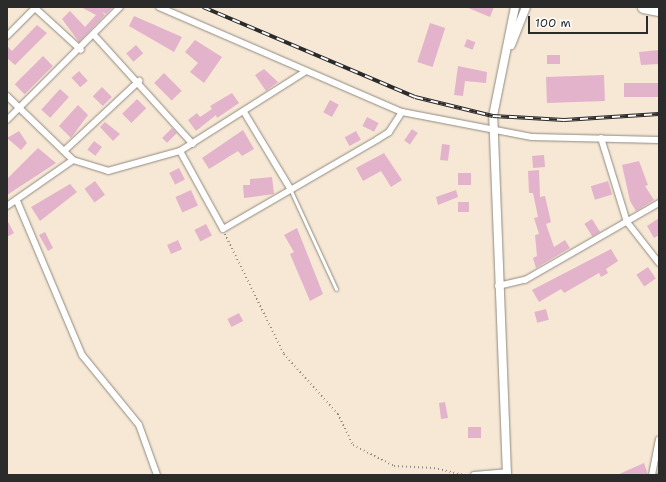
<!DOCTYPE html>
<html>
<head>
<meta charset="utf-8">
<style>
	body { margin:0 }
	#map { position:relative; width:666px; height:482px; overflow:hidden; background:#f6e8d4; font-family:"Shantell Sans",sans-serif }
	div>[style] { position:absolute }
	.building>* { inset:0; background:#e3b3cb; transform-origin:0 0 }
	.path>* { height:1.5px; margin-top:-0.75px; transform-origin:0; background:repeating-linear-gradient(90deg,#908a80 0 1px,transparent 0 4px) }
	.roads { filter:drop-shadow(0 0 1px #908a80) drop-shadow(0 0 1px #908a80) }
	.service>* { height:3px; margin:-1.5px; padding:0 1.5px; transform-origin:1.5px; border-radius:1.5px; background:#fff }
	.minor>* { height:6px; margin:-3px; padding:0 3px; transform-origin:3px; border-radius:3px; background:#fff }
	.tertiary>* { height:8px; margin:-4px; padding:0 4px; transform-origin:4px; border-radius:4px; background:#fff }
	.trunk>* { height:11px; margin:-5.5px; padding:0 5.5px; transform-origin:5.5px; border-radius:5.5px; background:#fff }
	.rail>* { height:4px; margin-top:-2px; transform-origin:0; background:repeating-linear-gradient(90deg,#fff 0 8px,#2b2b2b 0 16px); box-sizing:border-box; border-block:1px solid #2b2b2b }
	span { translate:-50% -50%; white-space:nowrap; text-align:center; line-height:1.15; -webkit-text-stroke:3px #fff; paint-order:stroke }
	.frame { position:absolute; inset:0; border:8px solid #2b2b2b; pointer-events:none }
	.scale { position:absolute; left:528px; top:16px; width:120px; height:18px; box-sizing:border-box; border:2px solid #2b2b2b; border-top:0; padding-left:5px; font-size:12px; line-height:14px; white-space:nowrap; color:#2b2b2b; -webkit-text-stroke:3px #fff; paint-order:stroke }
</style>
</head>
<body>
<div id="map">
	<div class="building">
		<div style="clip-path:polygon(81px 7px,113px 7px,106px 14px,102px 12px,105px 15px,79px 42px,62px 19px,70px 11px,85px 27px,96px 15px)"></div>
		<div style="clip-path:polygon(466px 7px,494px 7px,490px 17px)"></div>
		<div style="clip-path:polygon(134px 16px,182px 37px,174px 52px,129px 26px)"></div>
		<div style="left:430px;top:23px;width:16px;height:41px;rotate:18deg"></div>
		<div style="clip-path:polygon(37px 25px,47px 33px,15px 65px,7px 58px,7px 46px,12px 51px)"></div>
		<div style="left:467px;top:39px;width:9px;height:8px;rotate:21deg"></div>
		<div style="clip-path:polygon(195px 40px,222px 57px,204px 83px,190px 72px,198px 63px,185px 52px)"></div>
		<div style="left:136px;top:45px;width:11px;height:13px;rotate:49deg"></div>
		<div style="clip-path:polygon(659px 50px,659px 64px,641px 65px,639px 52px)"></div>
		<div style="left:560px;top:55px;width:9px;height:13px;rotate:90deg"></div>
		<div style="left:43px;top:56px;width:14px;height:40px;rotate:45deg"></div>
		<div style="clip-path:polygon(458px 66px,487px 72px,486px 83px,465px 81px,463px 96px,454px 95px)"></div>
		<div style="clip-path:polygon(264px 69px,278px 82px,266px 91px,255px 75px)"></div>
		<div style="left:79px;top:71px;width:13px;height:10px;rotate:48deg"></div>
		<div style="left:164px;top:73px;width:25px;height:14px;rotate:45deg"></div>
		<div style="left:604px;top:75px;width:26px;height:58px;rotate:88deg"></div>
		<div style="left:659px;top:83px;width:14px;height:35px;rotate:90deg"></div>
		<div style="left:102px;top:87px;width:14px;height:13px;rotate:45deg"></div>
		<div style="left:60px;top:89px;width:12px;height:28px;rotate:42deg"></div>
		<div style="clip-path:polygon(232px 93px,239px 103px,217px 118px,216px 115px,196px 131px,188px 120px,197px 113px,200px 117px,212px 109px,210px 106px)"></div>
		<div style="left:137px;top:99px;width:13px;height:21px;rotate:45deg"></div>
		<div style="left:330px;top:100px;width:10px;height:14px;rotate:29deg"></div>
		<div style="clip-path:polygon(78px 105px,88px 115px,71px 138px,59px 126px)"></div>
		<div style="left:367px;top:117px;width:13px;height:10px;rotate:27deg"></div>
		<div style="clip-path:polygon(105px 122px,120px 134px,113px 141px,100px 127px)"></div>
		<div style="left:172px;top:128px;width:7px;height:14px;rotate:45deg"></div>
		<div style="left:412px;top:129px;width:7px;height:14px;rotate:34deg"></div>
		<div style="clip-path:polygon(243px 130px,254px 149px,242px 156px,238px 151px,209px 169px,202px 158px)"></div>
		<div style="clip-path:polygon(19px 131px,27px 143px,21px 150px,7px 138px)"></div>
		<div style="left:356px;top:131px;width:10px;height:13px;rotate:61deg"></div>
		<div style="left:94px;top:141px;width:10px;height:11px;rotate:37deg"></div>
		<div style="left:442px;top:144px;width:8px;height:16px;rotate:7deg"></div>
		<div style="clip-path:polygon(38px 148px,56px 163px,7px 195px,7px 179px)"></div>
		<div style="clip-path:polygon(384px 153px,402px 180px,391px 187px,381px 171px,363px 181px,356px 168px)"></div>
		<div style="left:544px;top:155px;width:12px;height:12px;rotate:85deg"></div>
		<div style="clip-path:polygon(639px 161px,648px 185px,645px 186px,654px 200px,636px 211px,630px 201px,622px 165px)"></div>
		<div style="left:179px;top:168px;width:13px;height:11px;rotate:63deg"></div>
		<div style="clip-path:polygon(539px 170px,540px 197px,545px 196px,551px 222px,546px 224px,554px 247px,565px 240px,570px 248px,536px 268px,533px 258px,537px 256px,535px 235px,539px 234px,534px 218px,538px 217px,533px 193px,529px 193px,528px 171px)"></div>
		<div style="left:458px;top:173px;width:13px;height:12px"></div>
		<div style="clip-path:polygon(272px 177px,274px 194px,244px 198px,243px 185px,250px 185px,250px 179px)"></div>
		<div style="left:95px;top:181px;width:17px;height:13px;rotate:54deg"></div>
		<div style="left:608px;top:181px;width:14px;height:18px;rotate:73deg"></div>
		<div style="clip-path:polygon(70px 184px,77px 192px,40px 221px,31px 207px)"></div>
		<div style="left:191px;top:190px;width:17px;height:17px;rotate:66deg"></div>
		<div style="clip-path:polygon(456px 190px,458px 197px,438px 205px,436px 197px)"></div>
		<div style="left:458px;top:202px;width:11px;height:10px"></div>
		<div style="clip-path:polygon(659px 218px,659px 235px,654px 238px,647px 226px)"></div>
		<div style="left:592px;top:219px;width:15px;height:9px;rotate:58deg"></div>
		<div style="clip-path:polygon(7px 220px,14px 233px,7px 237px)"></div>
		<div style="left:206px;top:224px;width:13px;height:13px;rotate:63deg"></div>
		<div style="clip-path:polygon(297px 228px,323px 294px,310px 301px,290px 254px,294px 252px,284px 235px)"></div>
		<div style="clip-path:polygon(45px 232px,53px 248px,48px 251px,39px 235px)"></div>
		<div style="left:178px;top:240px;width:10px;height:12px;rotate:66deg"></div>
		<div style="clip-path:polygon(611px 249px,618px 261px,606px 269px,608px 273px,601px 277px,599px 273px,564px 293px,561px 289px,539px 302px,532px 290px)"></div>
		<div style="left:648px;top:267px;width:14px;height:14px;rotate:56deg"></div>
		<div style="left:546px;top:309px;width:11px;height:12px;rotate:75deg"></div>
		<div style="left:239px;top:313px;width:9px;height:13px;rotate:63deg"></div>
		<div style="clip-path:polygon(445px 402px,448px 418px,441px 419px,439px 403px)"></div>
		<div style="left:468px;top:427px;width:13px;height:11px"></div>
		<div style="clip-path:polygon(644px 463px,648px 475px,617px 475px)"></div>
	</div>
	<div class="path">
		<div style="left:225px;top:234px;width:134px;rotate:63.8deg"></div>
		<div style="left:284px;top:354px;width:81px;rotate:48deg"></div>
		<div style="left:338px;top:414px;width:34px;rotate:64deg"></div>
		<div style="left:353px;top:445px;width:46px;rotate:27.1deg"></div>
		<div style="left:394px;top:466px;width:40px;rotate:2.9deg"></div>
		<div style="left:434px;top:468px;width:32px;rotate:13deg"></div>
	</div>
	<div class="roads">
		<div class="service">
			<div style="left:291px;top:191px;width:108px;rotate:65.3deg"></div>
			<div style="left:658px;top:475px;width:1px;rotate:-45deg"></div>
		</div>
		<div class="minor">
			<div style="left:159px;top:7px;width:265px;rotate:23.4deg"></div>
			<div style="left:402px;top:112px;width:132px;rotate:10.9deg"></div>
			<div style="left:532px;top:137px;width:127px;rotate:1.4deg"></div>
			<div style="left:94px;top:35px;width:147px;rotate:47.8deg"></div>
			<div style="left:7px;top:36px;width:40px;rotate:-45deg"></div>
			<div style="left:35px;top:8px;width:62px;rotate:42.4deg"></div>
			<div style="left:7px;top:96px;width:92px;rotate:44.1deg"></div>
			<div style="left:73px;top:160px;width:37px;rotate:17deg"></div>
			<div style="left:108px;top:171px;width:75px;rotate:-15.5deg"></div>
			<div style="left:180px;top:151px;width:149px;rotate:-32.4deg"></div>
			<div style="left:244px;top:112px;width:91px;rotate:58.9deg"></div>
			<div style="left:7px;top:120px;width:160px;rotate:-45deg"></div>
			<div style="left:601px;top:138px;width:88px;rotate:72.8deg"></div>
			<div style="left:627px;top:222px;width:52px;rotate:52deg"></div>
			<div style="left:64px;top:151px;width:103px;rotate:-43deg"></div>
			<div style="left:180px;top:151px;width:89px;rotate:61.1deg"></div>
			<div style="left:223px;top:229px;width:179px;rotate:-30.1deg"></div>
			<div style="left:378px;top:139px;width:13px;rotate:-32deg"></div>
			<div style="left:389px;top:132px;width:24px;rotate:-57deg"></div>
			<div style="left:17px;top:201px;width:167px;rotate:67.1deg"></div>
			<div style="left:82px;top:355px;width:90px;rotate:50.8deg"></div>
			<div style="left:139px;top:425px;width:53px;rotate:70.2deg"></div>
			<div style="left:7px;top:206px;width:80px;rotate:-34.9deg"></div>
			<div style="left:498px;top:286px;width:28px;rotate:-13deg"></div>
			<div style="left:525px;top:280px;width:155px;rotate:-29.9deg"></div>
			<div style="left:474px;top:475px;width:33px;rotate:-5deg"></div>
			<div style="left:652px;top:475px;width:36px;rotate:-79deg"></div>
		</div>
		<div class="tertiary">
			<div style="left:511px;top:45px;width:41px;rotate:-68.5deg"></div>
			<div style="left:507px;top:475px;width:359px;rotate:-92.2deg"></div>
			<div style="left:493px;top:116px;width:111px;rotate:-78.6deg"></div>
		</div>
		<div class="trunk">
			<div style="left:643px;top:7px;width:16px;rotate:11deg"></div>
		</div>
	</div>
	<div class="rail">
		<div style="left:203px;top:7px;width:230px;rotate:23deg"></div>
		<div style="left:415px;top:97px;width:80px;rotate:13.7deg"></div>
		<div style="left:493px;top:116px;width:71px;rotate:3.2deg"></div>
		<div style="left:564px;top:120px;width:95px;rotate:-3.6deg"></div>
	</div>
	<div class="frame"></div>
	<div class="scale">100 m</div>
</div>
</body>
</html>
